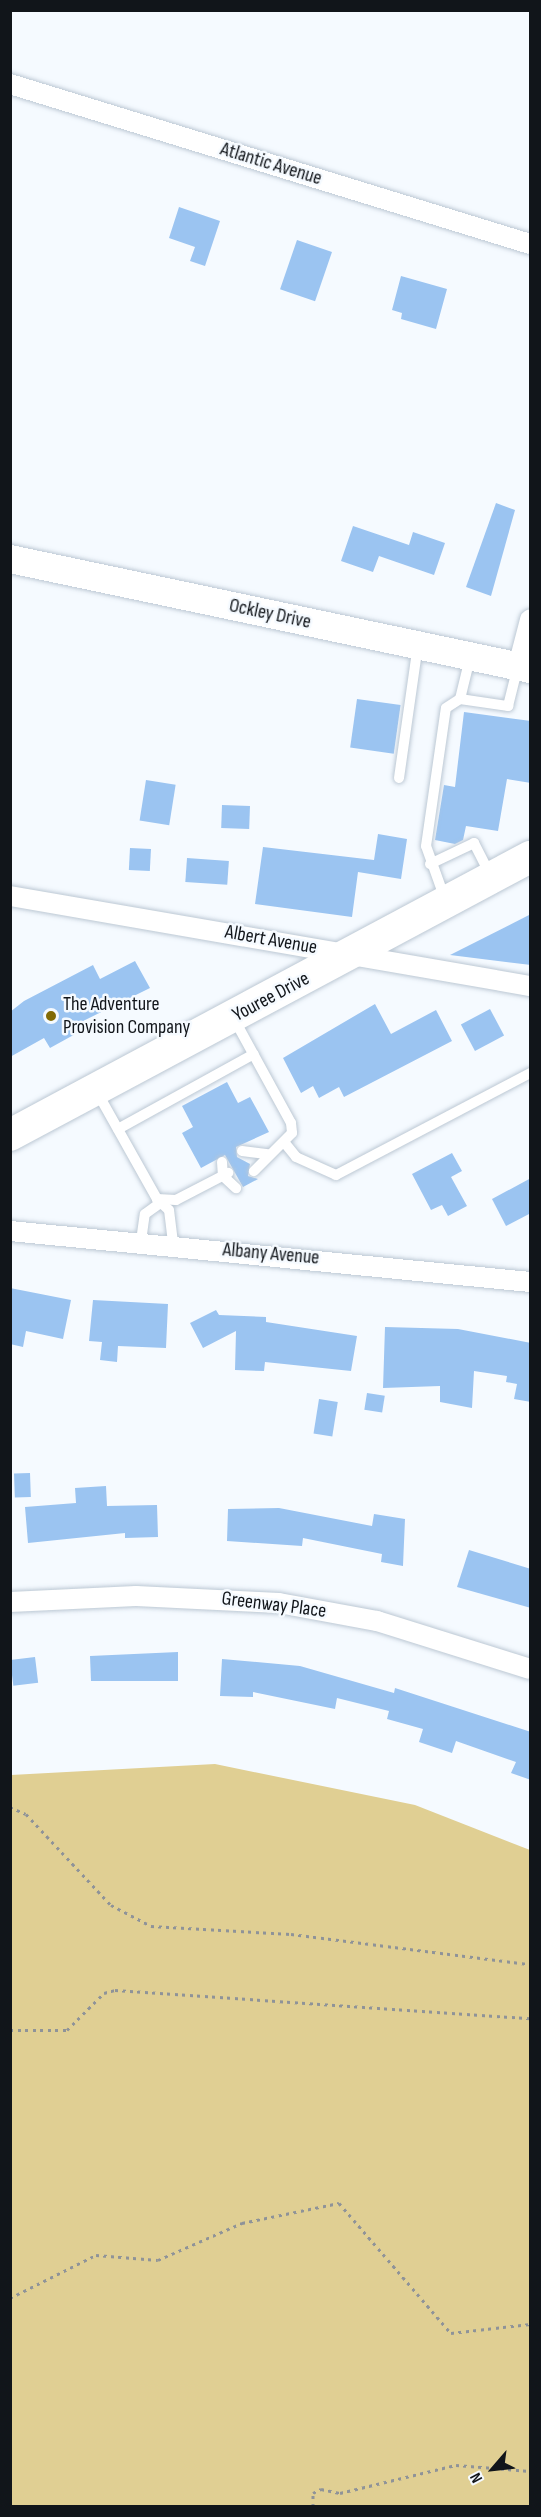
<!DOCTYPE html>
<html>
<head>
<meta charset="utf-8">
<style>
	body { margin:0 }
	#map { position:relative; width:541px; height:2517px; overflow:hidden; background:#f5faff; font-family:"Sofia Sans Condensed",sans-serif }
	div>[style] { position:absolute }
	.green>* { inset:0; background:#e0cf93 }
	.building>* { inset:0; background:#9bc4f1; transform-origin:0 0 }
	.path>* { height:3px; margin-top:-1.5px; transform-origin:0; background:repeating-linear-gradient(90deg,#8f9398 0 3px,transparent 0 7.5px) }
	.roads { filter:drop-shadow(0 0 2px #bcc8d4) drop-shadow(0 0 2px #bcc8d4) }
	.lane>* { height:10px; margin:-5px; padding:0 5px; transform-origin:5px; border-radius:5px; background:#fff }
	.street>* { height:20px; margin:-10px; padding:0 10px; transform-origin:10px; border-radius:10px; background:#fff }
	.secondary>* { height:28px; margin:-14px; padding:0 14px; transform-origin:14px; border-radius:14px; background:#fff }
	.primary>* { height:32px; margin:-16px; padding:0 16px; transform-origin:16px; border-radius:16px; background:#fff }
	.dots>* { width:16px; height:16px; translate:-50% -50%; box-sizing:border-box; border:3px solid #f5faff; border-radius:50% }
	span { translate:-50% -50%; white-space:nowrap; text-align:center; line-height:1.15; -webkit-text-stroke:5px #f5faff; paint-order:stroke }
	.street-label { font-size:20px; color:#11151a }
	.poi-label { font-size:20px; color:#11151a }
	.left { translate:0 -50%; text-align:left }
	.frame { position:absolute; inset:0; border:12px solid #11151a; pointer-events:none }
	.north { position:absolute; left:463px; top:2439px; width:60px; height:60px; -webkit-text-stroke:4px #f5faff; paint-order:stroke; rotate:242deg; font-size:16px; font-weight:700; line-height:24px; text-align:center; color:#11151a }
	.north::after { content:''; display:block; margin:auto; width:21px; height:27px; background:#11151a; clip-path:polygon(50% 0,100% 100%,50% 72%,0 100%) }
</style>
</head>
<body>
<div id="map">
	<div class="green">
		<div style="clip-path:polygon(215px 1764px,415px 1805px,530px 1850px,530px 2506px,11px 2506px,11px 1775px)"></div>
	</div>
	<div class="building">
		<div style="clip-path:polygon(179px 207px,220px 221px,205px 266px,190px 261px,195px 247px,169px 238px)"></div>
		<div style="left:297px;top:240px;width:37px;height:52px;rotate:19deg"></div>
		<div style="clip-path:polygon(401px 276px,447px 289px,436px 329px,401px 319px,402px 313px,392px 310px)"></div>
		<div style="clip-path:polygon(496px 503px,515px 510px,491px 596px,466px 587px)"></div>
		<div style="clip-path:polygon(353px 526px,409px 545px,413px 532px,445px 543px,434px 575px,379px 556px,373px 572px,341px 561px)"></div>
		<div style="left:357px;top:699px;width:44px;height:49px;rotate:8deg"></div>
		<div style="clip-path:polygon(464px 712px,531px 721px,531px 783px,507px 779px,498px 831px,466px 826px,463px 840px,455px 844px,435px 840px,444px 785px,455px 787px)"></div>
		<div style="left:146px;top:780px;width:30px;height:41px;rotate:9deg"></div>
		<div style="left:222px;top:805px;width:28px;height:23px;rotate:2deg"></div>
		<div style="clip-path:polygon(378px 834px,407px 839px,401px 879px,358px 872px,352px 917px,255px 904px,263px 847px,374px 860px)"></div>
		<div style="left:130px;top:848px;width:21px;height:22px;rotate:3deg"></div>
		<div style="left:187px;top:858px;width:42px;height:24px;rotate:4deg"></div>
		<div style="clip-path:polygon(531px 914px,531px 965px,450px 955px)"></div>
		<div style="clip-path:polygon(135px 961px,150px 988px,75px 1025px,79px 1032px,50px 1048px,44px 1038px,10px 1057px,10px 1012px,24px 1001px,93px 965px,100px 979px)"></div>
		<div style="clip-path:polygon(375px 1004px,391px 1034px,436px 1010px,452px 1041px,344px 1097px,339px 1087px,319px 1098px,313px 1086px,301px 1093px,283px 1058px)"></div>
		<div style="left:490px;top:1009px;width:30px;height:33px;rotate:62deg"></div>
		<div style="clip-path:polygon(227px 1082px,238px 1103px,250px 1097px,269px 1132px,236px 1147px,237px 1157px,250px 1164px,248px 1176px,258px 1179px,243px 1187px,225px 1155px,201px 1168px,182px 1133px,193px 1127px,182px 1106px)"></div>
		<div style="clip-path:polygon(452px 1153px,462px 1171px,451px 1177px,467px 1206px,448px 1216px,442px 1205px,431px 1210px,412px 1174px)"></div>
		<div style="clip-path:polygon(531px 1178px,531px 1213px,506px 1226px,492px 1199px)"></div>
		<div style="clip-path:polygon(10px 1288px,71px 1300px,63px 1339px,26px 1331px,23px 1347px,10px 1344px)"></div>
		<div style="clip-path:polygon(93px 1300px,168px 1304px,166px 1348px,118px 1346px,117px 1362px,100px 1360px,102px 1342px,89px 1341px)"></div>
		<div style="clip-path:polygon(216px 1310px,219px 1315px,266px 1317px,266px 1322px,357px 1336px,351px 1371px,265px 1362px,264px 1371px,235px 1370px,236px 1331px,203px 1348px,190px 1323px)"></div>
		<div style="clip-path:polygon(385px 1327px,458px 1329px,531px 1343px,531px 1402px,514px 1399px,517px 1384px,506px 1382px,507px 1376px,474px 1371px,472px 1408px,440px 1402px,440px 1386px,383px 1388px)"></div>
		<div style="left:367px;top:1393px;width:18px;height:17px;rotate:9deg"></div>
		<div style="left:319px;top:1399px;width:19px;height:35px;rotate:9deg"></div>
		<div style="left:30px;top:1473px;width:24px;height:16px;rotate:88deg"></div>
		<div style="clip-path:polygon(106px 1486px,107px 1506px,157px 1505px,158px 1537px,125px 1538px,125px 1533px,28px 1543px,25px 1507px,76px 1503px,75px 1488px)"></div>
		<div style="clip-path:polygon(279px 1508px,372px 1526px,374px 1514px,405px 1519px,403px 1566px,381px 1562px,382px 1554px,303px 1538px,302px 1546px,227px 1541px,228px 1509px)"></div>
		<div style="clip-path:polygon(469px 1550px,531px 1569px,531px 1608px,457px 1587px)"></div>
		<div style="clip-path:polygon(178px 1652px,178px 1681px,91px 1681px,90px 1656px)"></div>
		<div style="left:35px;top:1657px;width:26px;height:25px;rotate:83deg"></div>
		<div style="clip-path:polygon(222px 1659px,300px 1666px,394px 1693px,395px 1688px,531px 1732px,531px 1780px,511px 1773px,516px 1762px,456px 1741px,452px 1753px,419px 1742px,423px 1729px,387px 1719px,389px 1711px,337px 1698px,335px 1709px,253px 1692px,253px 1697px,220px 1696px)"></div>
	</div>
	<div class="path">
		<div style="left:10px;top:1807px;width:17px;rotate:24deg"></div>
		<div style="left:26px;top:1814px;width:125px;rotate:47deg"></div>
		<div style="left:111px;top:1905px;width:45px;rotate:27.7deg"></div>
		<div style="left:151px;top:1926px;width:140px;rotate:3.3deg"></div>
		<div style="left:291px;top:1934px;width:241px;rotate:7.2deg"></div>
		<div style="left:10px;top:2030px;width:57px"></div>
		<div style="left:67px;top:2030px;width:52px;rotate:-45deg"></div>
		<div style="left:104px;top:1993px;width:11px;rotate:-15deg"></div>
		<div style="left:115px;top:1990px;width:416px;rotate:3.9deg"></div>
		<div style="left:10px;top:2298px;width:96px;rotate:-26.6deg"></div>
		<div style="left:96px;top:2255px;width:62px;rotate:4.6deg"></div>
		<div style="left:158px;top:2260px;width:92px;rotate:-23.8deg"></div>
		<div style="left:242px;top:2223px;width:99px;rotate:-11.7deg"></div>
		<div style="left:339px;top:2203px;width:172px;rotate:49.3deg"></div>
		<div style="left:451px;top:2333px;width:80px;rotate:-6.5deg"></div>
		<div style="left:313px;top:2506px;width:13px;rotate:-90deg"></div>
		<div style="left:313px;top:2493px;width:9px;rotate:-27deg"></div>
		<div style="left:321px;top:2489px;width:19px;rotate:12deg"></div>
		<div style="left:340px;top:2493px;width:119px;rotate:-13.6deg"></div>
		<div style="left:456px;top:2465px;width:74px;rotate:4.6deg"></div>
	</div>
	<div class="roads">
		<div class="lane">
			<div style="left:460px;top:699px;width:42px;rotate:-76.3deg"></div>
			<div style="left:399px;top:778px;width:134px;rotate:-81.9deg"></div>
			<div style="left:430px;top:864px;width:49px;rotate:-25.5deg"></div>
			<div style="left:474px;top:843px;width:38px;rotate:63deg"></div>
			<div style="left:445px;top:899px;width:56px;rotate:-109.7deg"></div>
			<div style="left:426px;top:846px;width:139px;rotate:-81.8deg"></div>
			<div style="left:446px;top:708px;width:17px;rotate:-33deg"></div>
			<div style="left:460px;top:699px;width:49px;rotate:8.3deg"></div>
			<div style="left:508px;top:706px;width:41px;rotate:-76deg"></div>
			<div style="left:233px;top:1017px;width:121px;rotate:61.3deg"></div>
			<div style="left:291px;top:1123px;width:10px;rotate:84deg"></div>
			<div style="left:292px;top:1133px;width:54px;rotate:135deg"></div>
			<div style="left:97px;top:1092px;width:123px;rotate:60.7deg"></div>
			<div style="left:157px;top:1199px;width:16px;rotate:43deg"></div>
			<div style="left:169px;top:1210px;width:34px;rotate:83deg"></div>
			<div style="left:118px;top:1129px;width:155px;rotate:-28.9deg"></div>
			<div style="left:284px;top:1142px;width:19px;rotate:51deg"></div>
			<div style="left:296px;top:1157px;width:44px;rotate:24.2deg"></div>
			<div style="left:336px;top:1175px;width:219px;rotate:-27.7deg"></div>
			<div style="left:242px;top:1151px;width:26px;rotate:7deg"></div>
			<div style="left:222px;top:1162px;width:14px;rotate:86deg"></div>
			<div style="left:223px;top:1176px;width:18px;rotate:43deg"></div>
			<div style="left:157px;top:1199px;width:19px;rotate:3deg"></div>
			<div style="left:176px;top:1200px;width:59px;rotate:-27.4deg"></div>
			<div style="left:141px;top:1241px;width:27px;rotate:-82deg"></div>
			<div style="left:145px;top:1214px;width:19px;rotate:-36deg"></div>
		</div>
		<div class="street">
			<div style="left:10px;top:84px;width:544px;rotate:17.1deg"></div>
			<div style="left:518px;top:666px;width:48px;rotate:-75.4deg"></div>
			<div style="left:10px;top:896px;width:528px;rotate:9.82deg"></div>
			<div style="left:10px;top:1231px;width:522px;rotate:5.6deg"></div>
			<div style="left:10px;top:1602px;width:126px;rotate:-2.7deg"></div>
			<div style="left:136px;top:1596px;width:143px;rotate:2.8deg"></div>
			<div style="left:279px;top:1603px;width:100px;rotate:10.4deg"></div>
			<div style="left:377px;top:1621px;width:160px;rotate:17.4deg"></div>
		</div>
		<div class="secondary">
			<div style="left:10px;top:559px;width:532px;rotate:11.94deg"></div>
		</div>
		<div class="primary">
			<div style="left:10px;top:1135px;width:590px;rotate:-28.13deg"></div>
		</div>
	</div>
	<div class="dots">
		<div style="left:51px;top:1016px;background:#826b06"></div>
	</div>
	<div class="street-label">
		<span style="left:271px;top:164px;rotate:17deg">Atlantic Avenue</span>
		<span style="left:270px;top:614px;rotate:12deg">Ockley Drive</span>
		<span style="left:271px;top:940px;rotate:10deg">Albert Avenue</span>
		<span style="left:271px;top:997px;rotate:-28deg">Youree Drive</span>
		<span style="left:271px;top:1254px;rotate:5deg">Albany Avenue</span>
		<span style="left:274px;top:1605px;rotate:7deg">Greenway Place</span>
	</div>
	<div class="poi-label">
		<span class="left" style="left:63px;top:1016px">The Adventure<br>Provision Company</span>
	</div>
	<div class="frame"></div>
	<div class="north">N</div>
</div>
</body>
</html>
